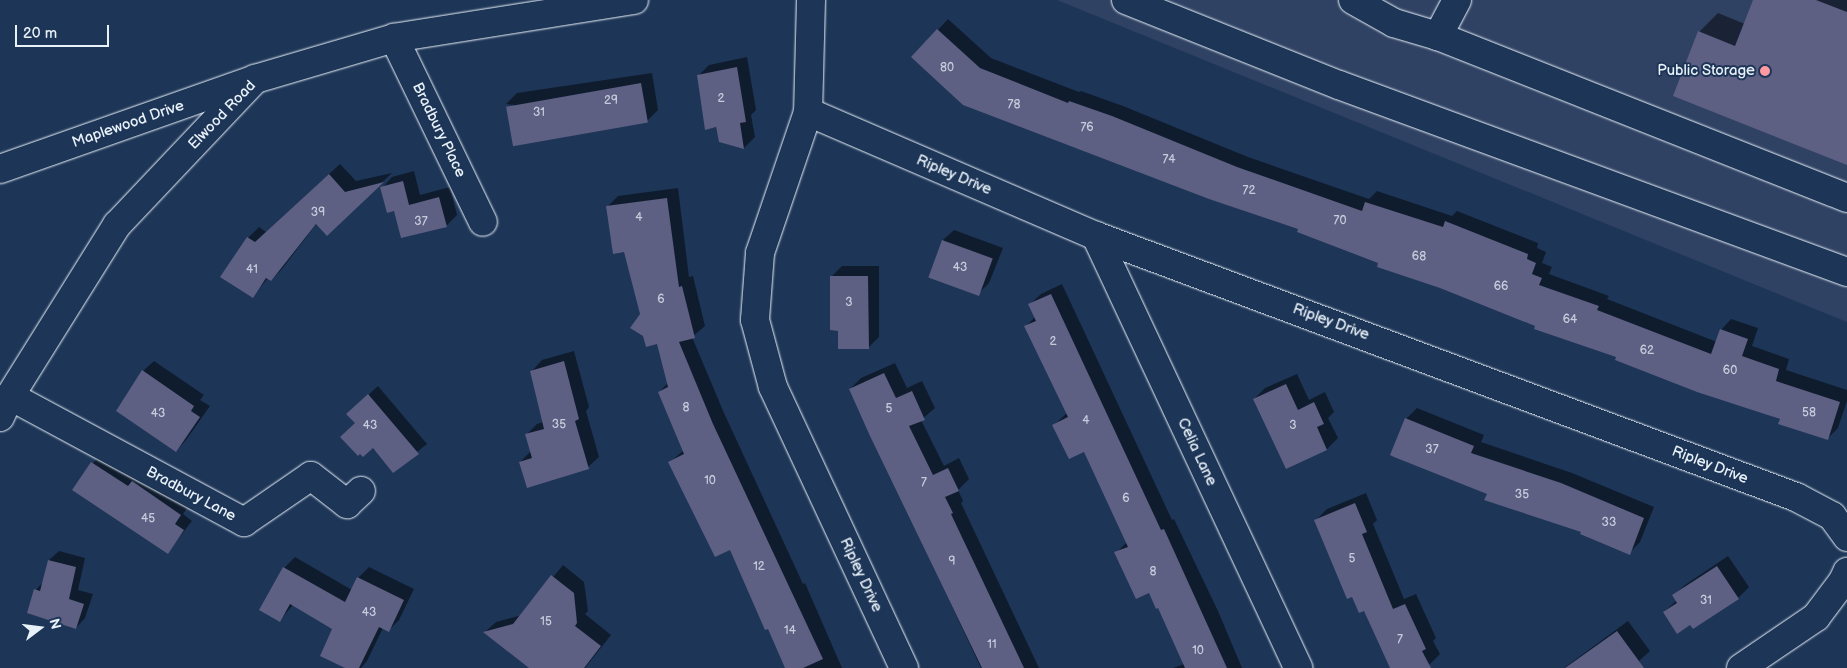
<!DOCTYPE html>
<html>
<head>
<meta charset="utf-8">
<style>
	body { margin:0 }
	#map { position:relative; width:1847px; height:668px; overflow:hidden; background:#1d3557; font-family:"Balsamiq Sans",sans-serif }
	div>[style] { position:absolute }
	.built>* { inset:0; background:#304264 }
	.shadow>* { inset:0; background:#0007 }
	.building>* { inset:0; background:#5d5f83; transform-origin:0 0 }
	.roads { filter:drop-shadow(0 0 1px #e8f1f8) drop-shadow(0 0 1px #e8f1f8) }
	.minor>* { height:28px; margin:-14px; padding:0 14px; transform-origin:14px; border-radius:14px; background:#1d3557 }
	.major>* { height:28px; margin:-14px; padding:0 14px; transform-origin:14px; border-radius:14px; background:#1d3557 }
	.dots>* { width:14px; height:14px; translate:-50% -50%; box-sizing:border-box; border:2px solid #1d3557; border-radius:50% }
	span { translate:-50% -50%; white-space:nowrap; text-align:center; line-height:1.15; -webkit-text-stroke:4px #1d3557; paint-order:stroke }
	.number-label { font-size:12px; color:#c5ccdb }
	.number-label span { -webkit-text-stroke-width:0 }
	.poi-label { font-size:15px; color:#e8f1f8 }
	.right { translate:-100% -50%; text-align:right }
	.street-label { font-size:15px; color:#e8f1f8 }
	.north { position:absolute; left:15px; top:603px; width:50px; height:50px; -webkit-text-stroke:4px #1d3557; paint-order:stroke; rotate:75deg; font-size:14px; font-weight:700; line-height:20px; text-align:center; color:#e8f1f8 }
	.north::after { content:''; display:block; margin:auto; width:18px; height:22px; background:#e8f1f8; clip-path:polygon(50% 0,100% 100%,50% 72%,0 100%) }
	.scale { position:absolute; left:15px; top:25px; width:94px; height:22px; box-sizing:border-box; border:2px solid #e8f1f8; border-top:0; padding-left:6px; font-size:15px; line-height:18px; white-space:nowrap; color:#e8f1f8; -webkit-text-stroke:4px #1d3557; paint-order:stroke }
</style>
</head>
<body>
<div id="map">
	<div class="built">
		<div style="clip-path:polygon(1057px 0,1847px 0,1847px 322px)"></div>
	</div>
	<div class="shadow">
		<div style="clip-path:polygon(1755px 0,1847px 0,1847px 163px,1699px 32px,1718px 13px,1745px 24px)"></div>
		<div style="clip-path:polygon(948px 19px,991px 58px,1079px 92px,1081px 91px,1123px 106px,1248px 157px,1369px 199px,1377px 191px,1452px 216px,1457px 211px,1538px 243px,1537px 248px,1546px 252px,1542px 263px,1552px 267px,1549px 274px,1609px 296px,1607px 299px,1717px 342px,1721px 330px,1731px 319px,1758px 328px,1752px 346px,1789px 359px,1786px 370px,1847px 390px,1847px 401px,1838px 428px,1828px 438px,1441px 287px,1300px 229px,913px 57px)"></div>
		<div style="clip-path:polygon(747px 57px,756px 110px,751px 115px,755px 137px,744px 148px,720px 141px,698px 76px,709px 65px)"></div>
		<div style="clip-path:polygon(652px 73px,658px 110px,647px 121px,506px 104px,517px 93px)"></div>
		<div style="clip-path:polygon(340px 164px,356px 181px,392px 173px,327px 234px,317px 223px,282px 269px,271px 280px,268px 278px,252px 297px,222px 276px,248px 238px,259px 227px,266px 232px)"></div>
		<div style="clip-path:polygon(414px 171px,420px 195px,450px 187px,457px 215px,446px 226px,395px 209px,382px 188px,392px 177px)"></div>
		<div style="clip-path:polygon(678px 188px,689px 277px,693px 276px,705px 326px,692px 337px,724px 413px,803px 584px,805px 583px,842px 668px,787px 668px,731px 549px,670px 462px,684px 450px,659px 392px,668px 383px,658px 342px,641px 314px,625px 251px,608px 206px,618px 196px)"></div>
		<div style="clip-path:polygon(954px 230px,1003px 248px,989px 283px,978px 294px,943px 240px)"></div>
		<div style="clip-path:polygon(842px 266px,879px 266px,879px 337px,868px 348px,831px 277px)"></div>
		<div style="clip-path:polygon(1062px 284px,1172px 520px,1174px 519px,1218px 611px,1242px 668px,1173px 668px,1184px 664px,1159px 606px,1150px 591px,1116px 553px,1127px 542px,1084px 450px,1054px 425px,1067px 413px,1026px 326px,1036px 316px,1030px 304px,1041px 294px)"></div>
		<div style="clip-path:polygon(574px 351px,589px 407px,586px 411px,599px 457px,588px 467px,520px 462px,531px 451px,527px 434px,537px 424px,543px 422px,532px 371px,542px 360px)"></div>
		<div style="clip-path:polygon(154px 361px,204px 395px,200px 400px,210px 406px,186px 440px,176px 451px,143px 371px)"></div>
		<div style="clip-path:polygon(895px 363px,907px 388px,922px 381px,935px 408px,921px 420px,944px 466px,959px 458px,969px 479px,958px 490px,963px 501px,961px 503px,1039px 668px,981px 668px,850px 389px,861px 378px)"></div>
		<div style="clip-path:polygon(1297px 374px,1309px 400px,1325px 392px,1334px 412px,1328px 418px,1338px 438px,1327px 449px,1286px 468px,1254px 399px,1265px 388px)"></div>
		<div style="clip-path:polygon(378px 386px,427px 444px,393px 471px,356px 423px,357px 405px)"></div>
		<div style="clip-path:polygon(1417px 408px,1484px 435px,1481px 442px,1572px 473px,1654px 507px,1640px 542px,1629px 553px,1583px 531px,1488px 493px,1406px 419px)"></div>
		<div style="clip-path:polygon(101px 453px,189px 505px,183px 514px,192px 521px,168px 552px,73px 490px)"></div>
		<div style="clip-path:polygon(1366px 493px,1377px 520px,1373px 524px,1404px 599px,1416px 594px,1436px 638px,1433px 641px,1440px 654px,1429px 665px,1421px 668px,1392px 668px,1365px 610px,1316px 520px,1327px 509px)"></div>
		<div style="clip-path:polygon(59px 551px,85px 558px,78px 590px,93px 594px,85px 618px,76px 628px,36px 590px,44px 581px,49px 560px)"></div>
		<div style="clip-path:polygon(1728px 556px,1749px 587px,1738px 598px,1690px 624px,1664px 612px,1677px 600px,1674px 595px,1685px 585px)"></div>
		<div style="clip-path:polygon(295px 557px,352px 590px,358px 578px,369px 567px,414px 589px,399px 620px,389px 630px,383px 628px,367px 661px,361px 668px,348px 668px,334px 628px,293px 605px,280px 620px,284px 568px)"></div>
		<div style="clip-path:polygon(563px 565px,584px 582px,588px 611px,585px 614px,611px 635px,585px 668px,531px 668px,485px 632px,496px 622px,522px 615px)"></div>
		<div style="clip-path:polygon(1628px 621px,1650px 651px,1639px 661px,1630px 668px,1564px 668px)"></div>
	</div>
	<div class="building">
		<div style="clip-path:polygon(1753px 0,1816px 0,1847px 12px,1847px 165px,1673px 96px,1698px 31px,1735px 46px)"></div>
		<div style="clip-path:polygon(937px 29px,980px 68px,1068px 103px,1069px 101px,1112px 116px,1237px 167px,1362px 211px,1365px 202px,1443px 227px,1445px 221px,1528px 254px,1527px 259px,1536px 263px,1532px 274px,1542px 278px,1539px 285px,1599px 306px,1597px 310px,1711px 354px,1720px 329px,1748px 339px,1742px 356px,1779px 369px,1776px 381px,1840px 402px,1828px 440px,1778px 424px,1780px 419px,1697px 392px,1615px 360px,1616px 357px,1534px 329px,1535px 326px,1440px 288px,1377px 267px,1378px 263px,1297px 232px,1298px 229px,1209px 199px,963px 105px,911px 57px)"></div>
		<div style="clip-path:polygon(737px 67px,746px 122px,740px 123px,744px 149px,719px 142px,716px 127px,705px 130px,697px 75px)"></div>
		<div style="left:641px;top:83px;width:40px;height:137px;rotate:80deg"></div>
		<div style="clip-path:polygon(329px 174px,345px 192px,384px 182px,327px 236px,316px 224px,271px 281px,266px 278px,253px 298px,220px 277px,247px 237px,255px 242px)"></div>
		<div style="clip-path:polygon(403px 181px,409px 205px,439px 197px,447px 227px,401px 238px,394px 211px,387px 213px,380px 187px)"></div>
		<div style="clip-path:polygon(667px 198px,679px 287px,682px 286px,695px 338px,679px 342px,713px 424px,823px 659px,803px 668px,785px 668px,768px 629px,765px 630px,730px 550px,715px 557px,668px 462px,684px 454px,658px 392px,668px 387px,657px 344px,646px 347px,643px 336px,630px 328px,640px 314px,624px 252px,613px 254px,606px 206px)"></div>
		<div style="left:942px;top:240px;width:54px;height:40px;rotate:20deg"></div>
		<div style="clip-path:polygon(830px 276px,868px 276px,869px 349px,838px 349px,838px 331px,830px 330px)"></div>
		<div style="clip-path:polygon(1051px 294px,1161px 530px,1164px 529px,1227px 668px,1185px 668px,1158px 608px,1156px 609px,1149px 593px,1136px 599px,1114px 552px,1128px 547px,1084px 452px,1069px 459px,1052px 425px,1068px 417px,1024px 326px,1036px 321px,1028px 304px)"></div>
		<div style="clip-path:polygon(564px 361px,579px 419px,575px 421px,589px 469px,527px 488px,519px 462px,532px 458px,525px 434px,544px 429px,530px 371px)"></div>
		<div style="clip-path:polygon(142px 370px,194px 406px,191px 411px,200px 417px,176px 452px,116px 411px)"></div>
		<div style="clip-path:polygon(884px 373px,896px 398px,912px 391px,925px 420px,909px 426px,933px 475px,948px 468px,959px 491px,945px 497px,953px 513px,951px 514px,1024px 668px,982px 668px,870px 436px,849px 389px)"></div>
		<div style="clip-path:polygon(1286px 384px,1298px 410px,1314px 402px,1324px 424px,1317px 427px,1327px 450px,1286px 469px,1253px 399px)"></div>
		<div style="clip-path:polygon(368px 394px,419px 454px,393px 473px,373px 448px,363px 457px,360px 454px,358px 456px,340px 437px,355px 423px,346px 414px)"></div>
		<div style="clip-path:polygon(1405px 418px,1474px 446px,1471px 453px,1561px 483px,1644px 518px,1630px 555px,1580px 534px,1581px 532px,1484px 500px,1487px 494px,1394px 457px,1390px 455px)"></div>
		<div style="clip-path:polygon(91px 462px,128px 486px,132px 481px,181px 515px,175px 524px,184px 530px,168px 554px,72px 490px)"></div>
		<div style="clip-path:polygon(1355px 503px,1367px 532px,1362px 534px,1393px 609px,1405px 604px,1426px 649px,1422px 651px,1431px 668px,1390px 668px,1364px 611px,1359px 613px,1352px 597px,1347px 599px,1314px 520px)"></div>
		<div style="clip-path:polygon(48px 560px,76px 567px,69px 599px,84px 604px,76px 629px,27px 613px,34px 589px,40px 591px)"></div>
		<div style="clip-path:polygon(1717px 566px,1739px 599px,1693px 629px,1690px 625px,1677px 634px,1663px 612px,1677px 603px,1672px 595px)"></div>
		<div style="clip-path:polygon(283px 567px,345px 602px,357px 577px,404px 600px,389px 632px,379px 627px,359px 668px,345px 668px,320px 656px,332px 629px,290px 604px,280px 622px,259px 610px)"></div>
		<div style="clip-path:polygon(551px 575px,574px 593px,577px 623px,575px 626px,601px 646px,584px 668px,529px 668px,483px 632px,513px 624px)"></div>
		<div style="clip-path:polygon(1617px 631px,1644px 668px,1565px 668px)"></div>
	</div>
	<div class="roads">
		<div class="minor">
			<div style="left:811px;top:0;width:112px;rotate:91.5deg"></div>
			<div style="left:808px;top:112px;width:149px;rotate:108.8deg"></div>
			<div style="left:760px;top:253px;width:67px;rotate:94.3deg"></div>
			<div style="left:755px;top:320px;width:69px;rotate:75deg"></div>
			<div style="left:773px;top:387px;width:310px;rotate:65deg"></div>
			<div style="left:1126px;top:0;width:229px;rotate:21.8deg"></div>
			<div style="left:1339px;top:85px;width:541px;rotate:20.21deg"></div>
			<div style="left:1353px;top:0;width:47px;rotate:29.3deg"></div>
			<div style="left:1394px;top:23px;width:46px;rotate:16.5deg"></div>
			<div style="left:1457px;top:0;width:41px;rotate:117.8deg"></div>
			<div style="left:1438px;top:36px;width:440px;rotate:21.6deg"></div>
			<div style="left:394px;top:38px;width:204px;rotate:64.2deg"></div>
			<div style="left:808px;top:112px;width:314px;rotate:23.3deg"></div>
			<div style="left:1096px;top:236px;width:747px;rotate:20.45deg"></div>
			<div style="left:1796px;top:497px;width:41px;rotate:27.8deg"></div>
			<div style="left:1832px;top:516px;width:26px;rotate:54deg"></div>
			<div style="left:0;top:169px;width:270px;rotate:-19.4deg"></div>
			<div style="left:1096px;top:236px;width:477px;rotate:64.9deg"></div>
			<div style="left:10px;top:396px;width:266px;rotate:28.3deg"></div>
			<div style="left:244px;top:522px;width:81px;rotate:-34.5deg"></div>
			<div style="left:311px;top:476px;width:46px;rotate:37.9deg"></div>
			<div style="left:347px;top:504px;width:19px;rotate:-43deg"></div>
			<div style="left:1741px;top:668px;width:91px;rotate:-34.2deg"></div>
			<div style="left:1816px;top:617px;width:45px;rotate:-53.1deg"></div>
			<div style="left:1843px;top:581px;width:10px;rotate:-66deg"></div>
		</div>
		<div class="major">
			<div style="left:0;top:417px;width:23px;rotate:-65deg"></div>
			<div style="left:10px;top:396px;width:202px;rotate:-58deg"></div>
			<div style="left:117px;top:225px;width:201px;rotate:-46.6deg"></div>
			<div style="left:255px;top:79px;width:145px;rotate:-16.4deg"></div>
			<div style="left:394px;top:38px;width:243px;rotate:-9deg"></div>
		</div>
	</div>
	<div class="dots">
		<div style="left:1765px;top:71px;background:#ff9aa2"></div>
	</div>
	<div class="number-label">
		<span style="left:947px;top:68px">80</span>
		<span style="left:721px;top:99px">2</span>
		<span style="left:611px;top:101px">29</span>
		<span style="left:1014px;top:105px">78</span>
		<span style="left:539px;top:113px">31</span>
		<span style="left:1087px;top:128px">76</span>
		<span style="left:1169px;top:160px">74</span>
		<span style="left:1249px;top:191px">72</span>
		<span style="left:318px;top:213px">39</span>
		<span style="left:639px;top:218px">4</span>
		<span style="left:1340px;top:221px">70</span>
		<span style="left:421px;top:222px">37</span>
		<span style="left:1419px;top:257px">68</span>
		<span style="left:960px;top:268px">43</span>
		<span style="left:252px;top:270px">41</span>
		<span style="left:1501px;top:287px">66</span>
		<span style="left:661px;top:300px">6</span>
		<span style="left:849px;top:303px">3</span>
		<span style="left:1570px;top:320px">64</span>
		<span style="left:1053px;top:342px">2</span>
		<span style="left:1647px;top:351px">62</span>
		<span style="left:1730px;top:371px">60</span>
		<span style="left:686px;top:408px">8</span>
		<span style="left:889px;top:409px">5</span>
		<span style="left:1809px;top:413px">58</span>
		<span style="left:158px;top:414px">43</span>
		<span style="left:1086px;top:421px">4</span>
		<span style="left:559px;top:425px">35</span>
		<span style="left:370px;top:426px">43</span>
		<span style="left:1293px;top:426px">3</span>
		<span style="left:1432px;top:450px">37</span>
		<span style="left:710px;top:481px">10</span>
		<span style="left:924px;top:483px">7</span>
		<span style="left:1522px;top:495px">35</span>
		<span style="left:1126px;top:499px">6</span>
		<span style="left:148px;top:519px">45</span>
		<span style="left:1609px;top:523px">33</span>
		<span style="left:1352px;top:559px">5</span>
		<span style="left:952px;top:562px">9</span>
		<span style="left:759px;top:567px">12</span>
		<span style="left:1153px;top:572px">8</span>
		<span style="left:1706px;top:601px">31</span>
		<span style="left:369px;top:613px">43</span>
		<span style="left:546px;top:622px">15</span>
		<span style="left:790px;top:631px">14</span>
		<span style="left:1400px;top:640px">7</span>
		<span style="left:992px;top:645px">11</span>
		<span style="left:1198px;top:651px">10</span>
	</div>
	<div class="poi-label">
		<span class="right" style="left:1755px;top:71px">Public Storage</span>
	</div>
	<div class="street-label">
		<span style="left:222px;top:115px;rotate:-46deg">Elwood Road</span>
		<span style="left:128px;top:124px;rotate:-19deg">Maplewood Drive</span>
		<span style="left:439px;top:130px;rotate:64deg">Bradbury Place</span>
		<span style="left:954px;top:175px;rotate:23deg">Ripley Drive</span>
		<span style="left:1331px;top:322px;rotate:20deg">Ripley Drive</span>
		<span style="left:1197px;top:452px;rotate:65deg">Celia Lane</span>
		<span style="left:1710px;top:465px;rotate:21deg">Ripley Drive</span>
		<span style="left:191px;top:494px;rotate:28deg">Bradbury Lane</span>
		<span style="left:861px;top:575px;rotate:65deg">Ripley Drive</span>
	</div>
	<div class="north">N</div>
	<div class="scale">20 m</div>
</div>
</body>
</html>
